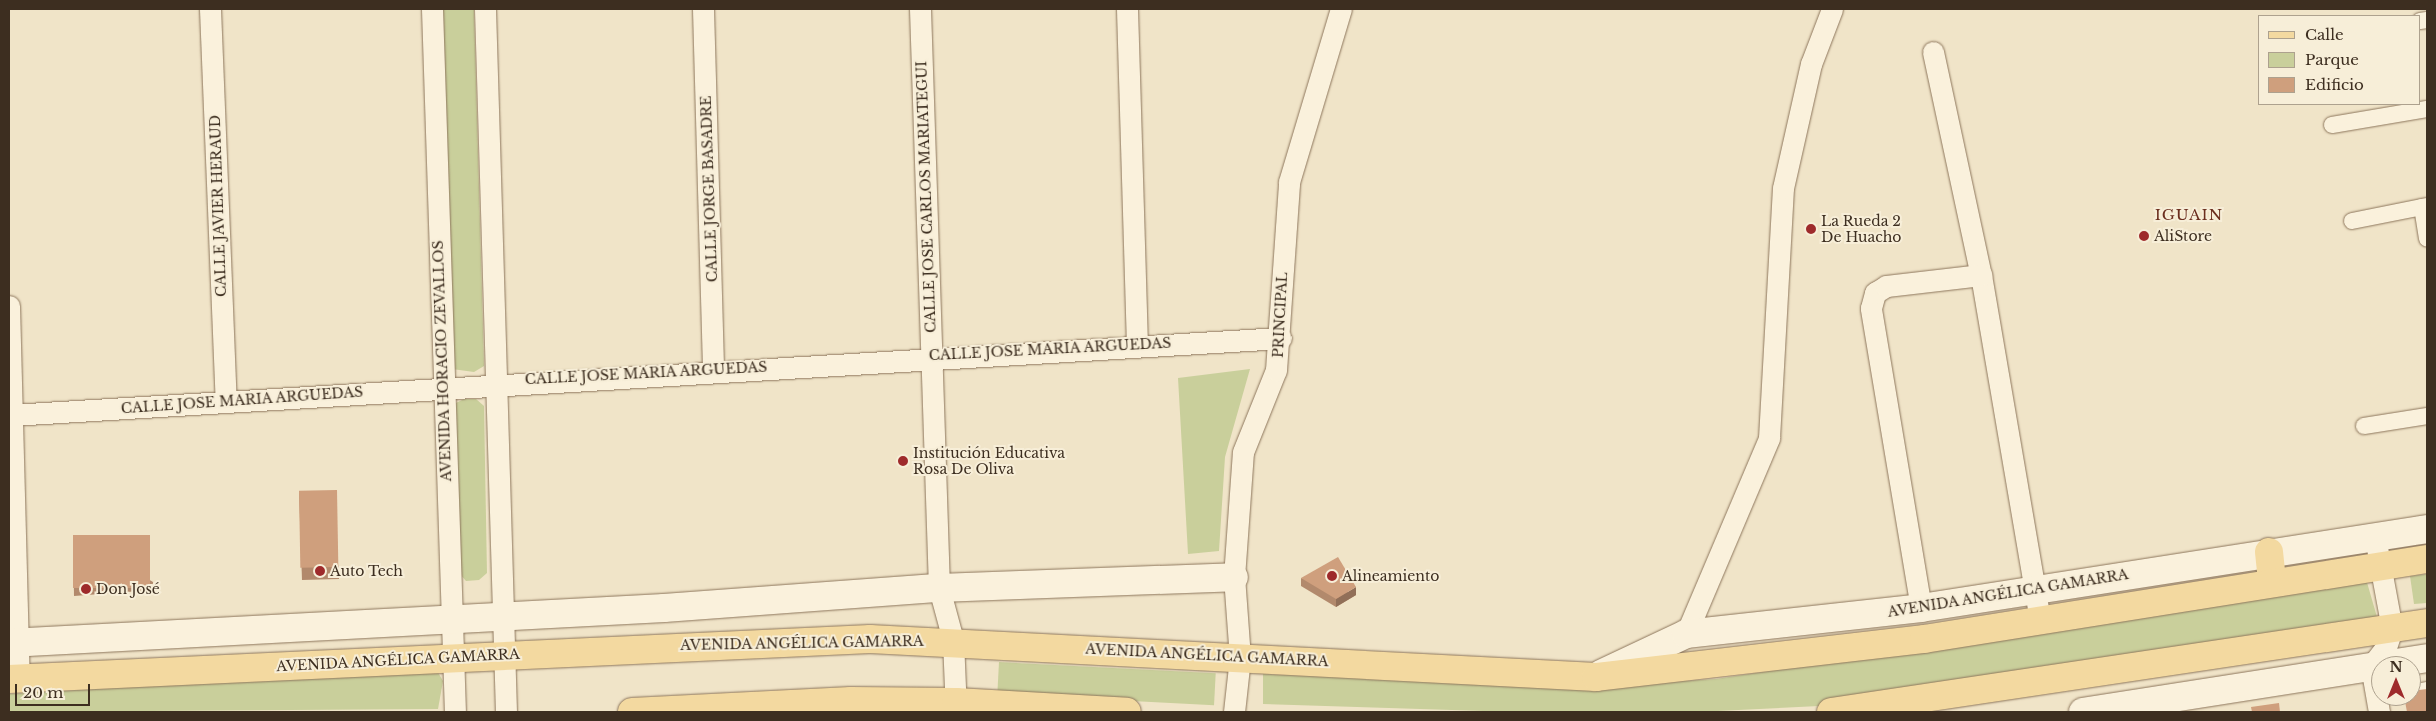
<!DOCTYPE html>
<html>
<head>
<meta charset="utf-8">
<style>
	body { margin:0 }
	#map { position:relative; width:2436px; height:721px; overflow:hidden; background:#f0e4c8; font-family:"Libre Baskerville",serif }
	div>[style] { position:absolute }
	.green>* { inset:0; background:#c9cf9b; transform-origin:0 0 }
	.roads { filter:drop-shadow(0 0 1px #8d765c) drop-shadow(0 0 1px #8d765c) }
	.service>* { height:11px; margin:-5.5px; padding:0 5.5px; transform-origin:5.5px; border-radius:5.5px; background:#faf1dc }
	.pedestrian>* { height:16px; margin:-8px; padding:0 8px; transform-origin:8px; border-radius:8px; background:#faf1dc }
	.minor>* { height:21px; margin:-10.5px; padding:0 10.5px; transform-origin:10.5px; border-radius:10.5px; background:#faf1dc }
	.tertiary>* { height:28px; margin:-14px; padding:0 14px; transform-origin:14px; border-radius:14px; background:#faf1dc }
	.secondary>* { height:28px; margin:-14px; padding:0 14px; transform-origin:14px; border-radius:14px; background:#faf1dc }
	.primary>* { height:28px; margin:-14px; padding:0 14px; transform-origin:14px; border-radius:14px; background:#f3d9a0 }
	.wall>* { inset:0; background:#b2896c }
	.shaded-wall>* { inset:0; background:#916f58 }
	.building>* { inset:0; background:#cf9f7d; transform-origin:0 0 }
	.dots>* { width:14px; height:14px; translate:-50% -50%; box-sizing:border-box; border:2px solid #f7eed8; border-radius:50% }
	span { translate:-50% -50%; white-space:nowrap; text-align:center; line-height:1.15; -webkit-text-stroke:4px #f7eed8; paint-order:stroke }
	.street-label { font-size:14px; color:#3d2e20 }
	.poi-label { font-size:14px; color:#3d2e20 }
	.left { translate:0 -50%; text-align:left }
	.neighbourhood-label { font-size:15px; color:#6b2e1e; letter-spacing:1px }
	.frame { position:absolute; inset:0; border:10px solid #3d2e20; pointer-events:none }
	.legend { position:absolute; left:2258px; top:15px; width:162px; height:90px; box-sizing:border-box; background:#f7eed8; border:1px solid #ada18e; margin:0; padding:6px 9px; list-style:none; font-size:15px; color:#3d2e20 }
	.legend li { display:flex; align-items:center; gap:10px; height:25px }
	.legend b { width:25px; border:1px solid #ada18e }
	.north { position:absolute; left:2371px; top:656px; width:50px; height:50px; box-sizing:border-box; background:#f7eed8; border:1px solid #ada18e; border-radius:50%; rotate:0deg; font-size:14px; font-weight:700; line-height:20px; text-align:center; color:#3d2e20 }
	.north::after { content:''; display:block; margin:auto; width:18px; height:22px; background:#9e2a2b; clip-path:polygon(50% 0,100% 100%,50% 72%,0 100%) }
	.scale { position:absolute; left:15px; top:684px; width:75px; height:22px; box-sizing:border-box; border:2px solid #3d2e20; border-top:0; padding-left:6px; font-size:15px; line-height:18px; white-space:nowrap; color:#3d2e20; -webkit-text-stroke:4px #f7eed8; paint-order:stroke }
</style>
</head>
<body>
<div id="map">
	<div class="green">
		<div style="clip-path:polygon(443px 9px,474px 9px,484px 366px,474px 372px,452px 369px)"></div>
		<div style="clip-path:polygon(1250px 369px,1225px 457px,1219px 551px,1188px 554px,1178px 378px)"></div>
		<div style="clip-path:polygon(464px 399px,476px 399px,484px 406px,487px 573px,479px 580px,466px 581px,459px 573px,454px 404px)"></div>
		<div style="clip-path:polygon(2427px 574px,2427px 603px,2414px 604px,2410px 576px)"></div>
		<div style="clip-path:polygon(2366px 579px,2377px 617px,1819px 706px,1697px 712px,1515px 712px,1263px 704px,1263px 674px,1579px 687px,1716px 679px)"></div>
		<div style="left:999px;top:662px;width:217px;height:32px;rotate:3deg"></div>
		<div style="clip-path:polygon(436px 669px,443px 681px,438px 709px,9px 712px,9px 694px)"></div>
	</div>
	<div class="roads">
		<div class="service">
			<div style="left:2411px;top:690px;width:16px;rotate:-11deg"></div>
		</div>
		<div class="pedestrian">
			<div style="left:2420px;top:21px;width:7px;rotate:-8deg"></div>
			<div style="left:2332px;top:125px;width:96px;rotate:-9.6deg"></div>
			<div style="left:2422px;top:207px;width:32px;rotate:81deg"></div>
			<div style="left:2352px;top:221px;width:76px;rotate:-11.3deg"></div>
			<div style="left:2364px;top:426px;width:64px;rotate:-9deg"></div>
		</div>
		<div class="minor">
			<div style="left:210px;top:9px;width:393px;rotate:87.7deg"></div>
			<div style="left:432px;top:9px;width:703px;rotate:88.13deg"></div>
			<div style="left:485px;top:9px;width:703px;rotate:88.29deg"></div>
			<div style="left:703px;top:9px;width:360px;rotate:88.4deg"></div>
			<div style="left:920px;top:9px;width:579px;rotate:88.12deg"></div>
			<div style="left:939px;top:588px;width:54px;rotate:74.9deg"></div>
			<div style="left:953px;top:640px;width:72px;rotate:87.6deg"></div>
			<div style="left:1127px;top:9px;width:335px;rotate:88.3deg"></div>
			<div style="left:1933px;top:52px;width:228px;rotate:77.9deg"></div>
			<div style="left:1981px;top:275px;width:350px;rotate:80.3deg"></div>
			<div style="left:9px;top:306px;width:372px;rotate:88.5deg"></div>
			<div style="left:11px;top:415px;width:1272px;rotate:-3.47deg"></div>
			<div style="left:2375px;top:537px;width:94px;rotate:79.5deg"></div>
			<div style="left:2392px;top:629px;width:19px;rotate:108deg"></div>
			<div style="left:2386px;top:647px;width:24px;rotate:128deg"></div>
			<div style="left:2371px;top:666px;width:47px;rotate:80.1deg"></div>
			<div style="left:1921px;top:608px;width:304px;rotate:-99.5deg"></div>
			<div style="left:1871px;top:308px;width:16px;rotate:-75deg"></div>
			<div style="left:1875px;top:293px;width:13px;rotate:-32deg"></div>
			<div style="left:1886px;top:286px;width:96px;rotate:-6.6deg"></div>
			<div style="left:1686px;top:634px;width:213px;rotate:-67deg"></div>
			<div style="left:1769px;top:438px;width:250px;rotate:-86.8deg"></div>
			<div style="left:1783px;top:188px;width:127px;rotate:-77.3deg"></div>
			<div style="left:1811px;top:64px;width:59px;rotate:-69.1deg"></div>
			<div style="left:1234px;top:712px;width:54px;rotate:-83.7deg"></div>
			<div style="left:1240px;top:658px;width:81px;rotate:-94.2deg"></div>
			<div style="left:1234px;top:577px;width:125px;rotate:-85.9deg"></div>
			<div style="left:1243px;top:452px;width:88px;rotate:-68.1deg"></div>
			<div style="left:1276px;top:370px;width:188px;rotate:-86deg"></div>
			<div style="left:1289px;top:182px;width:181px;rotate:-73.3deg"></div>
		</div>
		<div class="tertiary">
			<div style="left:9px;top:643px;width:656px;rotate:-3.06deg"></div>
			<div style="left:664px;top:608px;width:276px;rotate:-4.2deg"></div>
			<div style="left:939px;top:588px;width:295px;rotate:-2.1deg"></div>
		</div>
		<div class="secondary">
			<div style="left:1601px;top:674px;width:94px;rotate:-25.2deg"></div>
			<div style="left:1686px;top:634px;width:236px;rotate:-6.3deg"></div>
			<div style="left:1921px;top:608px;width:512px;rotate:-8.87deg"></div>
			<div style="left:2083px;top:712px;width:348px;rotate:-8.9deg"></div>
		</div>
		<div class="primary">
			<div style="left:2269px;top:552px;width:30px;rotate:84deg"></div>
			<div style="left:9px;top:679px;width:862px;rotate:-2.66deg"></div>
			<div style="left:870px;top:639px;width:727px;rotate:3deg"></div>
			<div style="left:1596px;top:677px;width:330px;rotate:-6.6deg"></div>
			<div style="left:1924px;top:639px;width:509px;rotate:-9.04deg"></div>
			<div style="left:632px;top:712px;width:219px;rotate:-2.9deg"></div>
			<div style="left:851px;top:701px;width:105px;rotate:0.5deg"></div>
			<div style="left:956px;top:702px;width:171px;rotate:3.3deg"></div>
			<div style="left:1831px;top:712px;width:603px;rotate:-8.49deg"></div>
		</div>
	</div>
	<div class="wall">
		<div style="clip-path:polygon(299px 492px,339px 567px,339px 579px,302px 580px)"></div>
		<div style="clip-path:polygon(73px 535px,153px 582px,153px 590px,74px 596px)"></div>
		<div style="clip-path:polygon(1301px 578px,1356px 595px,1336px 607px,1301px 586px)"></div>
	</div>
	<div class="shaded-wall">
		<div style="clip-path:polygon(1356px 587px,1356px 595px,1336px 607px,1336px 599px)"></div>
	</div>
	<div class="building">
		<div style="left:337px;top:490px;width:77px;height:38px;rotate:89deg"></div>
		<div style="left:73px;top:535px;width:77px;height:53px"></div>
		<div style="clip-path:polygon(1338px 557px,1356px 587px,1336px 599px,1301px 578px)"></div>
		<div style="clip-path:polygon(2427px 689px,2427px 712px,2407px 712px,2404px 696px,2411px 696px,2411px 691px)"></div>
		<div style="clip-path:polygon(2279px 703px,2280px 712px,2252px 712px,2251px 707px)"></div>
	</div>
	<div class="dots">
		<div style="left:1811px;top:229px;background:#9e2a2b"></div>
		<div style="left:2144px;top:236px;background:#9e2a2b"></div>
		<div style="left:903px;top:461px;background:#9e2a2b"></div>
		<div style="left:320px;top:571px;background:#9e2a2b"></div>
		<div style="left:1332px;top:576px;background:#9e2a2b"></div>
		<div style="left:86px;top:589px;background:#9e2a2b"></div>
	</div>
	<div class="street-label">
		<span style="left:709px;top:189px;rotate:-92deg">CALLE JORGE BASADRE</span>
		<span style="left:926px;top:197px;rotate:-92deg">CALLE JOSE CARLOS MARIATEGUI</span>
		<span style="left:218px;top:206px;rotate:-92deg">CALLE JAVIER HERAUD</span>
		<span style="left:1280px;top:315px;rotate:-87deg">PRINCIPAL</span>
		<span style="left:1050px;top:349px;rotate:-3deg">CALLE JOSE MARIA ARGUEDAS</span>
		<span style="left:442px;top:361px;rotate:-92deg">AVENIDA HORACIO ZEVALLOS</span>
		<span style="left:646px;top:373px;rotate:-3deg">CALLE JOSE MARIA ARGUEDAS</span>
		<span style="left:242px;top:400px;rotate:-4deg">CALLE JOSE MARIA ARGUEDAS</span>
		<span style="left:2008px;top:593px;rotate:-9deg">AVENIDA ANGÉLICA GAMARRA</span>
		<span style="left:802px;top:643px;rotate:-1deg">AVENIDA ANGÉLICA GAMARRA</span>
		<span style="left:1207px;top:655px;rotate:3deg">AVENIDA ANGÉLICA GAMARRA</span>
		<span style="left:398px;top:660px;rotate:-3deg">AVENIDA ANGÉLICA GAMARRA</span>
	</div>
	<div class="poi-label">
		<span class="left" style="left:1821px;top:229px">La Rueda 2<br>De Huacho</span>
		<span class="left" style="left:2154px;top:236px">AliStore</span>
		<span class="left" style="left:913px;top:461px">Institución Educativa<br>Rosa De Oliva</span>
		<span class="left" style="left:330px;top:571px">Auto Tech</span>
		<span class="left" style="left:1342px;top:576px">Alineamiento</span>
		<span class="left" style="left:96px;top:589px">Don José</span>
	</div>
	<div class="neighbourhood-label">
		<span style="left:2189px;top:215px">IGUAIN</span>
	</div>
	<div class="frame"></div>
	<ul class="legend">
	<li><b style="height:6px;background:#f3d9a0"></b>Calle</li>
	<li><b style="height:14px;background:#c9cf9b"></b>Parque</li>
	<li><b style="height:14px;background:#cf9f7d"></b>Edificio</li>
	</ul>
	<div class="north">N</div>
	<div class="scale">20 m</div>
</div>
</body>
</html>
